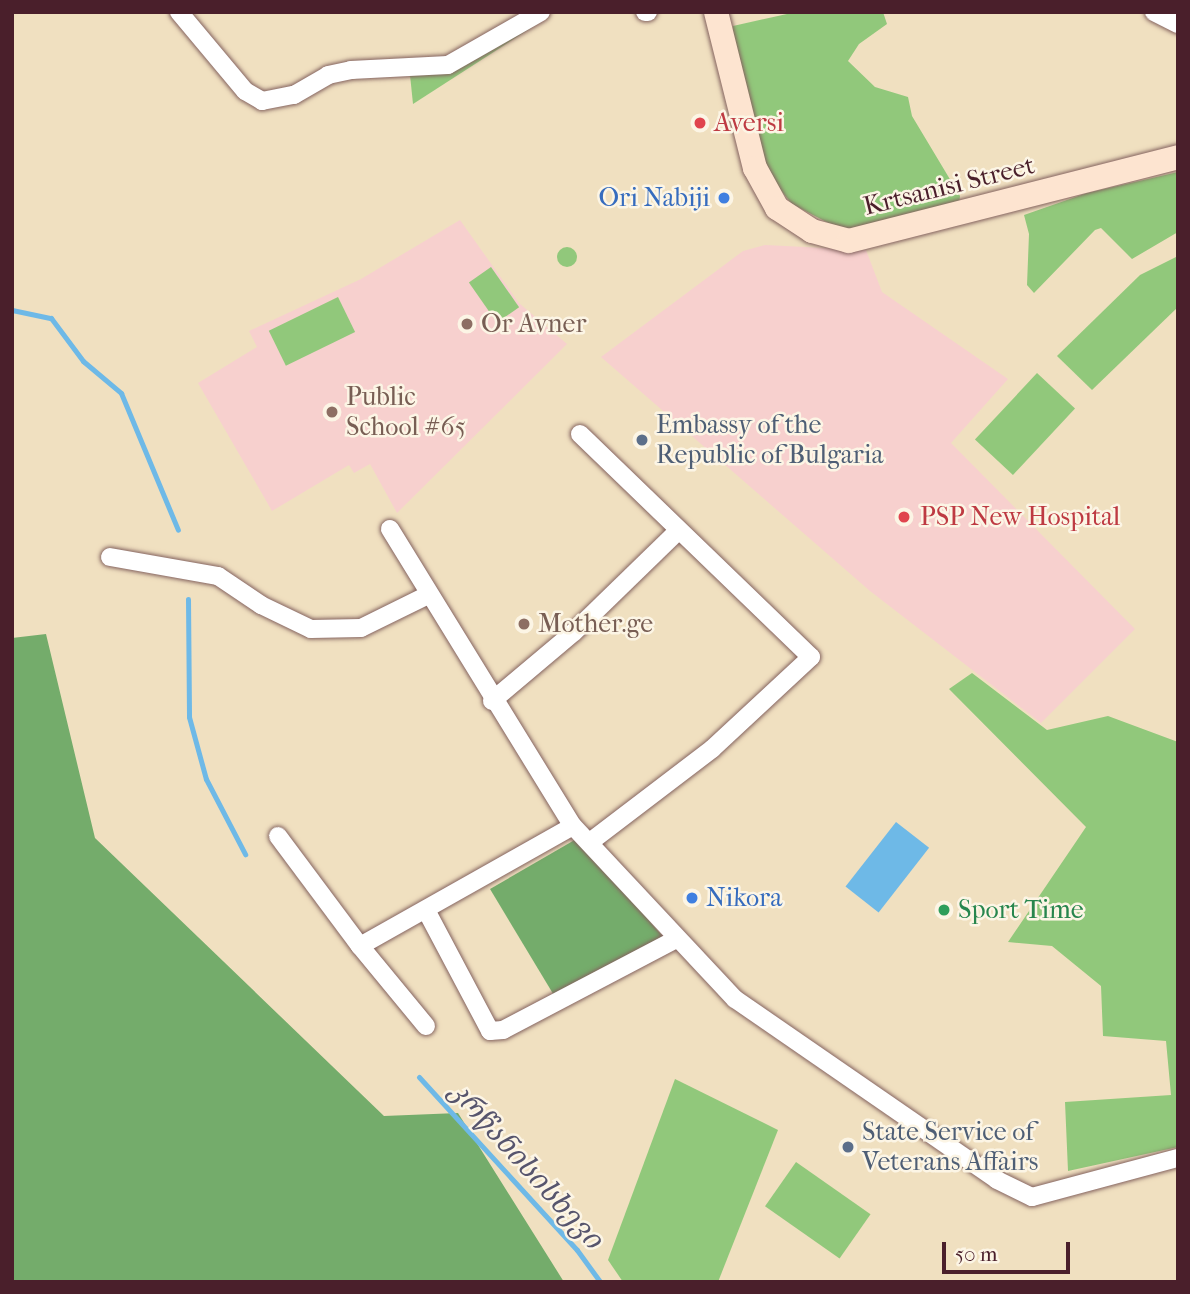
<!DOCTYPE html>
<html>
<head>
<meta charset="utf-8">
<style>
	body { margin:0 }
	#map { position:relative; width:1190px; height:1294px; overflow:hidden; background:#f0e0c0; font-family:"IM FELL French Canon","Noto Serif Georgian",serif }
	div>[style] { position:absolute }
	.built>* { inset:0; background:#f7d0ce }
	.green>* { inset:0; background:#91c87b; transform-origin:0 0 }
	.round { border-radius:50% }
	.forest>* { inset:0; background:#74ac6b }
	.water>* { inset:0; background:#6eb9e7; transform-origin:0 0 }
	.stream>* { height:5px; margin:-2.5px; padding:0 2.5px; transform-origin:2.5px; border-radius:2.5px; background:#6eb9e7 }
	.roads { filter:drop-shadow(0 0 2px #84635f) drop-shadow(0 0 2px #84635f) }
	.street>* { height:18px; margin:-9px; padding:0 9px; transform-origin:9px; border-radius:9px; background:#fff }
	.secondary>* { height:24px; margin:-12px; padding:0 12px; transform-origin:12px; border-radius:12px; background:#fde4d0 }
	.dots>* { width:19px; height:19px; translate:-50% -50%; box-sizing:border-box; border:4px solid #fcf5e5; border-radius:50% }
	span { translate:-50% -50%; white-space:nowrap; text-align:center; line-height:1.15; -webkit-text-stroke:5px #fcf5e5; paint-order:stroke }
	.health-label { font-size:26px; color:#be3a42 }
	.left { translate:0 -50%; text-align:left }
	.street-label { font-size:26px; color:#4a1f2b }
	.shop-label { font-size:26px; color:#366cbe }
	.right { translate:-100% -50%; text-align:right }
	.education-label { font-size:26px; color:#785e54 }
	.service-label { font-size:26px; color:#4e5e75 }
	.leisure-label { font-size:26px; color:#27864d }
	.water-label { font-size:28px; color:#57556d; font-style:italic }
	.frame { position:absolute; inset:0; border:14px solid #4a1f2b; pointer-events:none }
	.scale { position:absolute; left:942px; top:1242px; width:128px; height:32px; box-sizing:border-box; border:4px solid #4a1f2b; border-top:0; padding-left:9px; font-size:21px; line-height:24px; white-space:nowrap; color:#4a1f2b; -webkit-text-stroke:5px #fcf5e5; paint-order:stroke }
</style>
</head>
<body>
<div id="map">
	<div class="built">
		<div style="clip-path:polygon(460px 220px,519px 303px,567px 344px,397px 513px,370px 464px,354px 473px,349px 465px,272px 511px,198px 383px,257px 347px,249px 331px,361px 279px)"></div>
		<div style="clip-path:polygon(765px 245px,866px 250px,882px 292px,1008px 379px,951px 443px,1135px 629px,1041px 723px,870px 591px,601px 357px,743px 251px)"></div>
	</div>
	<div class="green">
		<div style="clip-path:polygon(796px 12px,883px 12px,887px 24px,859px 44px,848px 61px,875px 87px,908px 97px,912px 116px,960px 196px,959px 204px,855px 229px,836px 227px,792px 204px,766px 172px,732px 39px,733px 26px)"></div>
		<div style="clip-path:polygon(550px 13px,545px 19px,413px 104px,410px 75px)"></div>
		<div style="clip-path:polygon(1178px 172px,1178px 232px,1132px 259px,1101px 228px,1095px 230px,1034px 293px,1027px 285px,1029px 234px,1024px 215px,1087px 193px)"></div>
		<div class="round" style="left:557px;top:247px;width:20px;height:20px"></div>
		<div style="clip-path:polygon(1178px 256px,1178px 307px,1092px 390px,1057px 356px,1140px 275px)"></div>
		<div style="left:491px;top:267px;width:49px;height:27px;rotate:55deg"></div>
		<div style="left:338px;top:297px;width:39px;height:77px;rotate:64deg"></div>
		<div style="left:1037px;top:373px;width:52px;height:91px;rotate:43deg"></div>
		<div style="clip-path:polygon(972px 673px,1047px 730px,1108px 716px,1178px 742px,1178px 1147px,1068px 1171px,1065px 1102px,1171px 1095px,1166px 1041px,1103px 1036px,1101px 986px,1052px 946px,1008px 942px,1086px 827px,949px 689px)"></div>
		<div style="clip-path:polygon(675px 1079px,778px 1130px,718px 1282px,623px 1282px,608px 1260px)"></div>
		<div style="left:796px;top:1162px;width:91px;height:54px;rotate:35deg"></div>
	</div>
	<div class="forest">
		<div style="clip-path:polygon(46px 634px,95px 838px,384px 1116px,458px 1113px,564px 1282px,12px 1282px,12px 638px)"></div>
		<div style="clip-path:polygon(578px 838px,664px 938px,555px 997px,490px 889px)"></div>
	</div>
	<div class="water">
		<div style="left:896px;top:822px;width:42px;height:82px;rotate:38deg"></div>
	</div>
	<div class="stream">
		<div style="left:12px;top:310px;width:40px;rotate:12deg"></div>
		<div style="left:51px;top:318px;width:54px;rotate:53.3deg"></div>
		<div style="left:83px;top:361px;width:50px;rotate:40.1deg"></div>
		<div style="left:121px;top:393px;width:148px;rotate:67.4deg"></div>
		<div style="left:188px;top:599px;width:118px;rotate:89.5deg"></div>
		<div style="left:189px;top:717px;width:64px;rotate:74.7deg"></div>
		<div style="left:206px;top:779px;width:85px;rotate:62.5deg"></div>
		<div style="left:419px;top:1077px;width:234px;rotate:47.6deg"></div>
		<div style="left:577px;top:1250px;width:39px;rotate:54deg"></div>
	</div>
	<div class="roads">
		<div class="street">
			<div style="left:179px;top:12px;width:103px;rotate:50.1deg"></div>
			<div style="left:245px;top:91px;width:20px;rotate:30deg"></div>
			<div style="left:262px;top:101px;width:33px;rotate:-11deg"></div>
			<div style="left:294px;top:95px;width:39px;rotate:-30deg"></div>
			<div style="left:328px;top:75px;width:24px;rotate:-12deg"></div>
			<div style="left:351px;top:70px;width:97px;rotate:-3deg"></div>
			<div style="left:448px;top:65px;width:107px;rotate:-29.7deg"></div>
			<div style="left:645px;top:12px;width:3px"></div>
			<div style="left:1154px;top:12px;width:27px;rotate:27deg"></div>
			<div style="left:580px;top:434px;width:321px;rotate:44deg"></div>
			<div style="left:811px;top:657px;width:135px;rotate:137.1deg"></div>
			<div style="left:712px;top:749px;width:153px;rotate:142.7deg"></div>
			<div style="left:390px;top:529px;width:349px;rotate:58.4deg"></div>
			<div style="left:573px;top:826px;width:237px;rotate:46.9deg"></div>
			<div style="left:735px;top:999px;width:318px;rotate:34.6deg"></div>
			<div style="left:997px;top:1180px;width:39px;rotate:26deg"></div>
			<div style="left:1032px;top:1197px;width:151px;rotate:-15deg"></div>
			<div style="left:110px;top:557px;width:110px;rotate:10deg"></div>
			<div style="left:218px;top:576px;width:52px;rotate:34deg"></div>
			<div style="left:261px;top:605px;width:55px;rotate:25.6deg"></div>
			<div style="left:311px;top:629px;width:50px;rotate:-1.1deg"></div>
			<div style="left:361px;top:628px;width:75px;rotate:-26.2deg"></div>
			<div style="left:492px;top:701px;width:107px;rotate:-40.1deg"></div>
			<div style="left:574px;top:632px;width:146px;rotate:-44.2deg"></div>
			<div style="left:278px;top:836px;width:137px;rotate:53.3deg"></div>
			<div style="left:426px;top:910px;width:137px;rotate:62.1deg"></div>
			<div style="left:490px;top:1031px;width:13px;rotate:-4deg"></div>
			<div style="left:503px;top:1030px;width:195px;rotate:-27.7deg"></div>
			<div style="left:426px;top:1026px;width:104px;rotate:-129.5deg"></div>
			<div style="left:360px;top:946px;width:244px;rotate:-29.4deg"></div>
		</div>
		<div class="secondary">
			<div style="left:716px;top:12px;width:161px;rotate:76deg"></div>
			<div style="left:755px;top:168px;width:46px;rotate:61.2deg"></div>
			<div style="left:777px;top:208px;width:42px;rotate:33.3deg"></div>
			<div style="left:812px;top:231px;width:38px;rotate:15deg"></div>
			<div style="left:849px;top:241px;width:340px;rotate:-14.3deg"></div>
		</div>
	</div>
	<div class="dots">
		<div style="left:700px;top:123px;background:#e0444e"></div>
		<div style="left:724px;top:198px;background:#3f7fe0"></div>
		<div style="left:467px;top:324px;background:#8d6e63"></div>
		<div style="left:332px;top:412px;background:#8d6e63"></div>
		<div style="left:642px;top:440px;background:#5c6f8a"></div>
		<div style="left:904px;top:517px;background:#e0444e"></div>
		<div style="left:524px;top:624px;background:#8d6e63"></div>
		<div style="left:692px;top:898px;background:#3f7fe0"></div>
		<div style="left:944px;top:910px;background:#2e9e5b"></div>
		<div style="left:848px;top:1147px;background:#5c6f8a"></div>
	</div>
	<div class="health-label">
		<span class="left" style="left:714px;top:123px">Aversi</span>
		<span class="left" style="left:920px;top:517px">PSP New Hospital</span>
	</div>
	<div class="street-label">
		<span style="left:949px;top:186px;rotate:-14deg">Krtsanisi Street</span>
	</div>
	<div class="shop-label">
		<span class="right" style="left:710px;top:198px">Ori Nabiji</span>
		<span class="left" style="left:706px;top:898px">Nikora</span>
	</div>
	<div class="education-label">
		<span class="left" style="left:481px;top:324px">Or Avner</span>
		<span class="left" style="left:346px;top:412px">Public<br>School #65</span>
		<span class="left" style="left:538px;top:624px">Mother.ge</span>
	</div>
	<div class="service-label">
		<span class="left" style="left:656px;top:440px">Embassy of the<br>Republic of Bulgaria</span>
		<span class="left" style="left:862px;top:1147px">State Service of<br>Veterans Affairs</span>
	</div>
	<div class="leisure-label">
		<span class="left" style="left:958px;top:910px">Sport Time</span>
	</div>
	<div class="water-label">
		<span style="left:526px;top:1165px;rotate:48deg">კრწანისისხევი</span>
	</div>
	<div class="frame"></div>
	<div class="scale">50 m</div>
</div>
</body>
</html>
